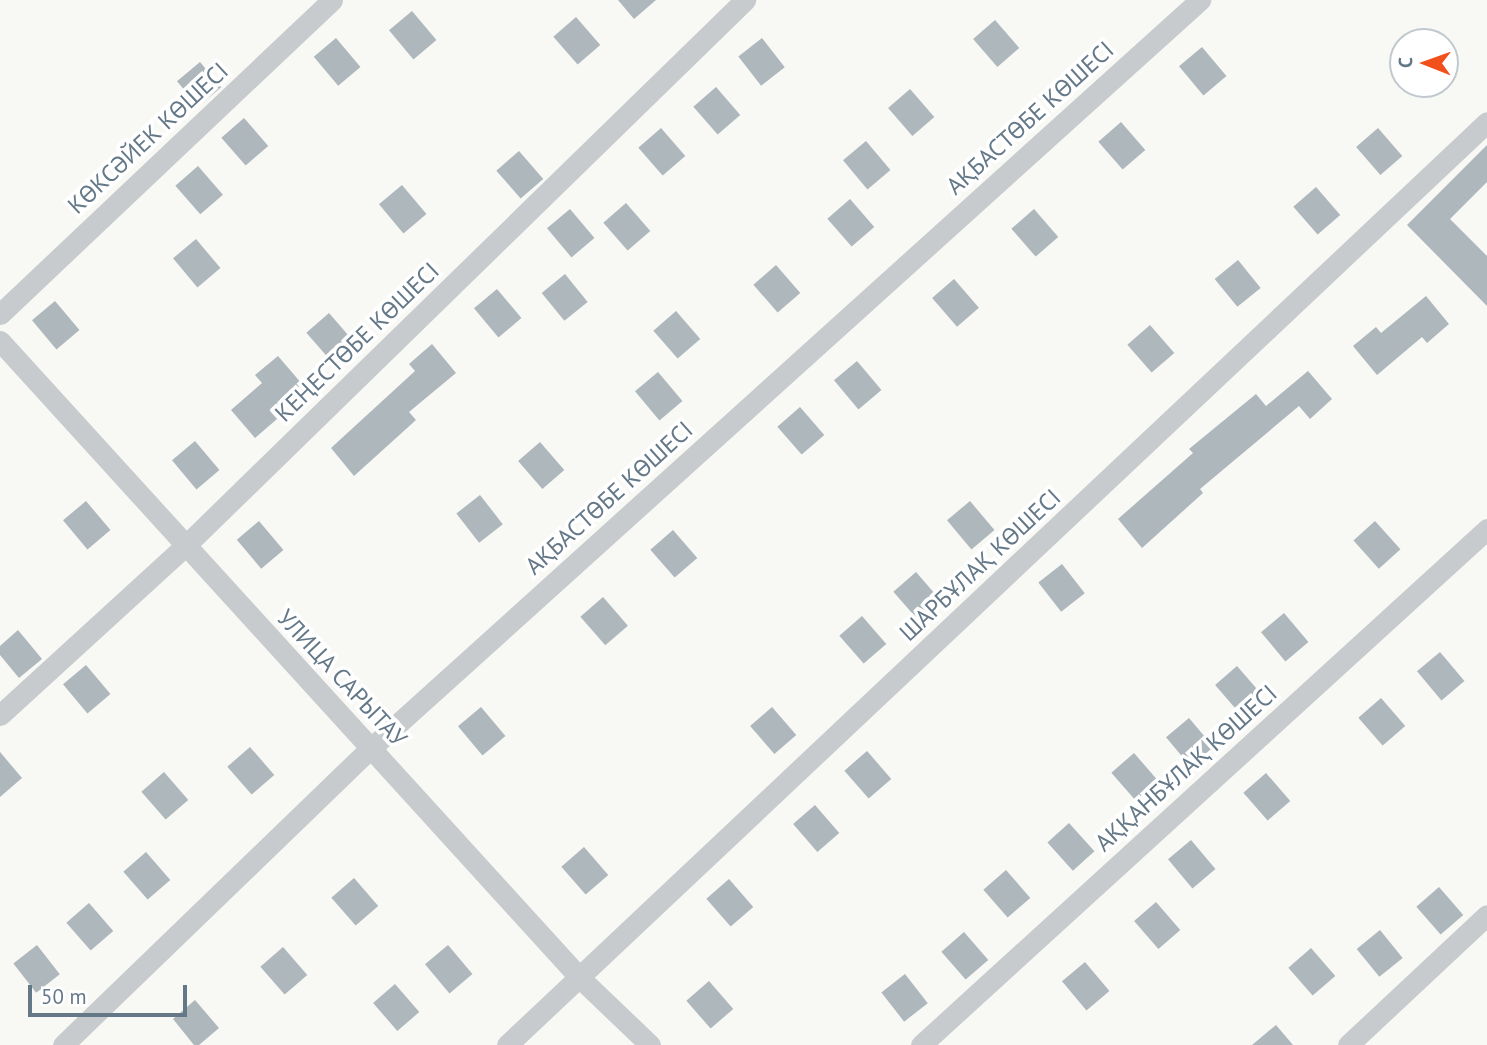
<!DOCTYPE html>
<html>
<head>
<meta charset="utf-8">
<style>
	body { margin:0 }
	#map { position:relative; width:1487px; height:1045px; overflow:hidden; background:#f8f8f5; font-family:"PT Sans",sans-serif }
	div>[style] { position:absolute }
	.building>* { inset:0; background:#adb7bc; transform-origin:0 0 }
	.minor>* { height:21px; margin:-10.5px; padding:0 10.5px; transform-origin:10.5px; border-radius:10.5px; background:#c7cbce }
	span { translate:-50% -50%; white-space:nowrap; text-align:center; line-height:1.15; -webkit-text-stroke:7px #fff; paint-order:stroke }
	.street-label { font-size:24px; color:#647888 }
	.north { position:absolute; left:1389px; top:28px; width:70px; height:70px; box-sizing:border-box; background:#fff; border:2px solid #c1c9cf; border-radius:50%; rotate:271deg; font-size:19px; font-weight:700; line-height:28px; text-align:center; color:#647888 }
	.north::after { content:''; display:block; margin:auto; width:24px; height:32px; background:#f1501c; clip-path:polygon(50% 0,100% 100%,50% 72%,0 100%) }
	.scale { position:absolute; left:28px; top:985px; width:159px; height:32px; box-sizing:border-box; border:4px solid #647888; border-top:0; padding-left:9px; font-size:21px; line-height:24px; white-space:nowrap; color:#647888; -webkit-text-stroke:5px #fff; paint-order:stroke }
</style>
</head>
<body>
<div id="map">
	<div class="building">
		<div style="clip-path:polygon(618px 0,656px 0,634px 19px)"></div>
		<div style="left:412px;top:11px;width:38px;height:30px;rotate:50deg"></div>
		<div style="left:576px;top:17px;width:37px;height:30px;rotate:49deg"></div>
		<div style="left:995px;top:20px;width:37px;height:29px;rotate:49deg"></div>
		<div style="left:336px;top:38px;width:38px;height:29px;rotate:50deg"></div>
		<div style="left:762px;top:38px;width:37px;height:30px;rotate:52deg"></div>
		<div style="left:1202px;top:47px;width:38px;height:30px;rotate:50deg"></div>
		<div style="left:200px;top:62px;width:33px;height:30px;rotate:50deg"></div>
		<div style="left:716px;top:87px;width:37px;height:30px;rotate:49deg"></div>
		<div style="left:910px;top:89px;width:37px;height:29px;rotate:49deg"></div>
		<div style="left:244px;top:118px;width:37px;height:30px;rotate:49deg"></div>
		<div style="left:1121px;top:122px;width:37px;height:30px;rotate:49deg"></div>
		<div style="left:661px;top:128px;width:37px;height:30px;rotate:49deg"></div>
		<div style="left:1378px;top:128px;width:37px;height:29px;rotate:49deg"></div>
		<div style="left:866px;top:141px;width:38px;height:30px;rotate:50deg"></div>
		<div style="clip-path:polygon(1487px 145px,1487px 182px,1450px 219px,1487px 256px,1487px 306px,1407px 225px)"></div>
		<div style="left:519px;top:151px;width:37px;height:30px;rotate:49deg"></div>
		<div style="left:198px;top:166px;width:38px;height:30px;rotate:49deg"></div>
		<div style="left:402px;top:185px;width:38px;height:30px;rotate:50deg"></div>
		<div style="left:1316px;top:187px;width:37px;height:30px;rotate:49deg"></div>
		<div style="left:850px;top:199px;width:37px;height:30px;rotate:49deg"></div>
		<div style="left:626px;top:203px;width:37px;height:30px;rotate:49deg"></div>
		<div style="left:570px;top:209px;width:38px;height:30px;rotate:50deg"></div>
		<div style="left:1034px;top:209px;width:37px;height:30px;rotate:49deg"></div>
		<div style="left:196px;top:239px;width:38px;height:30px;rotate:50deg"></div>
		<div style="left:1238px;top:260px;width:36px;height:30px;rotate:51deg"></div>
		<div style="left:776px;top:265px;width:37px;height:30px;rotate:49deg"></div>
		<div style="left:565px;top:274px;width:36px;height:30px;rotate:51deg"></div>
		<div style="left:954px;top:279px;width:38px;height:29px;rotate:49deg"></div>
		<div style="left:497px;top:289px;width:38px;height:30px;rotate:50deg"></div>
		<div style="clip-path:polygon(1426px 296px,1449px 324px,1427px 343px,1422px 337px,1377px 375px,1353px 346px,1376px 327px,1381px 333px)"></div>
		<div style="left:55px;top:301px;width:38px;height:30px;rotate:50deg"></div>
		<div style="left:676px;top:311px;width:37px;height:30px;rotate:49deg"></div>
		<div style="left:329px;top:313px;width:37px;height:30px;rotate:49deg"></div>
		<div style="left:1150px;top:325px;width:37px;height:30px;rotate:49deg"></div>
		<div style="clip-path:polygon(432px 344px,456px 373px,409px 412px,416px 420px,354px 476px,331px 448px,415px 371px,409px 364px)"></div>
		<div style="clip-path:polygon(278px 356px,302px 384px,270px 411px,277px 419px,255px 438px,231px 410px,262px 383px,255px 375px)"></div>
		<div style="left:857px;top:361px;width:38px;height:30px;rotate:50deg"></div>
		<div style="clip-path:polygon(1308px 371px,1332px 399px,1310px 419px,1299px 406px,1200px 489px,1203px 493px,1142px 548px,1118px 519px,1193px 453px,1189px 449px,1256px 394px,1266px 406px)"></div>
		<div style="left:658px;top:372px;width:38px;height:30px;rotate:50deg"></div>
		<div style="left:800px;top:407px;width:37px;height:30px;rotate:49deg"></div>
		<div style="left:195px;top:441px;width:38px;height:30px;rotate:50deg"></div>
		<div style="left:540px;top:442px;width:37px;height:29px;rotate:49deg"></div>
		<div style="left:480px;top:495px;width:37px;height:30px;rotate:52deg"></div>
		<div style="left:86px;top:501px;width:38px;height:30px;rotate:50deg"></div>
		<div style="left:970px;top:501px;width:38px;height:30px;rotate:50deg"></div>
		<div style="left:259px;top:521px;width:38px;height:29px;rotate:50deg"></div>
		<div style="left:1375px;top:521px;width:38px;height:29px;rotate:48deg"></div>
		<div style="left:673px;top:530px;width:37px;height:30px;rotate:49deg"></div>
		<div style="left:1062px;top:564px;width:37px;height:30px;rotate:52deg"></div>
		<div style="left:916px;top:572px;width:37px;height:30px;rotate:49deg"></div>
		<div style="left:603px;top:597px;width:38px;height:30px;rotate:49deg"></div>
		<div style="left:1284px;top:613px;width:38px;height:30px;rotate:50deg"></div>
		<div style="left:862px;top:616px;width:37px;height:30px;rotate:49deg"></div>
		<div style="clip-path:polygon(18px 630px,42px 659px,19px 678px,0 655px,0 646px)"></div>
		<div style="left:1440px;top:652px;width:38px;height:30px;rotate:50deg"></div>
		<div style="left:86px;top:665px;width:38px;height:30px;rotate:50deg"></div>
		<div style="left:1237px;top:666px;width:37px;height:29px;rotate:49deg"></div>
		<div style="left:1381px;top:698px;width:37px;height:30px;rotate:49deg"></div>
		<div style="left:481px;top:707px;width:38px;height:30px;rotate:50deg"></div>
		<div style="left:772px;top:707px;width:37px;height:29px;rotate:49deg"></div>
		<div style="left:1189px;top:718px;width:38px;height:30px;rotate:50deg"></div>
		<div style="left:250px;top:747px;width:37px;height:30px;rotate:49deg"></div>
		<div style="left:867px;top:751px;width:37px;height:30px;rotate:49deg"></div>
		<div style="clip-path:polygon(0 752px,22px 778px,0 797px)"></div>
		<div style="left:1134px;top:753px;width:37px;height:30px;rotate:49deg"></div>
		<div style="left:164px;top:772px;width:37px;height:30px;rotate:49deg"></div>
		<div style="left:1266px;top:773px;width:37px;height:30px;rotate:49deg"></div>
		<div style="left:815px;top:805px;width:37px;height:29px;rotate:49deg"></div>
		<div style="left:1069px;top:823px;width:38px;height:29px;rotate:48deg"></div>
		<div style="left:1191px;top:840px;width:38px;height:30px;rotate:50deg"></div>
		<div style="left:584px;top:847px;width:37px;height:30px;rotate:49deg"></div>
		<div style="left:146px;top:852px;width:37px;height:30px;rotate:49deg"></div>
		<div style="left:1006px;top:870px;width:37px;height:30px;rotate:49deg"></div>
		<div style="left:354px;top:878px;width:37px;height:30px;rotate:49deg"></div>
		<div style="left:729px;top:879px;width:37px;height:30px;rotate:49deg"></div>
		<div style="left:1439px;top:887px;width:37px;height:30px;rotate:49deg"></div>
		<div style="left:1156px;top:902px;width:37px;height:29px;rotate:49deg"></div>
		<div style="left:89px;top:903px;width:37px;height:30px;rotate:49deg"></div>
		<div style="left:1380px;top:930px;width:36px;height:30px;rotate:51deg"></div>
		<div style="left:964px;top:932px;width:37px;height:30px;rotate:49deg"></div>
		<div style="left:37px;top:945px;width:37px;height:30px;rotate:52deg"></div>
		<div style="left:448px;top:945px;width:38px;height:30px;rotate:50deg"></div>
		<div style="left:283px;top:947px;width:37px;height:30px;rotate:49deg"></div>
		<div style="left:1311px;top:948px;width:37px;height:30px;rotate:49deg"></div>
		<div style="left:1085px;top:962px;width:38px;height:30px;rotate:50deg"></div>
		<div style="left:905px;top:974px;width:37px;height:30px;rotate:52deg"></div>
		<div style="left:709px;top:981px;width:37px;height:30px;rotate:49deg"></div>
		<div style="left:395px;top:984px;width:37px;height:29px;rotate:49deg"></div>
		<div style="clip-path:polygon(195px 1000px,219px 1028px,199px 1045px,194px 1045px,173px 1019px)"></div>
		<div style="clip-path:polygon(1276px 1025px,1293px 1045px,1252px 1045px)"></div>
	</div>
	<div class="minor">
		<div style="left:0;top:314px;width:457px;rotate:-43.4deg"></div>
		<div style="left:0;top:341px;width:861px;rotate:47.68deg"></div>
		<div style="left:580px;top:978px;width:97px;rotate:43.7deg"></div>
		<div style="left:0;top:715px;width:249px;rotate:-42.4deg"></div>
		<div style="left:184px;top:547px;width:784px;rotate:-44.28deg"></div>
		<div style="left:63px;top:1045px;width:428px;rotate:-44deg"></div>
		<div style="left:371px;top:748px;width:1117px;rotate:-42.06deg"></div>
		<div style="left:507px;top:1045px;width:1346px;rotate:-43.28deg"></div>
		<div style="left:921px;top:1045px;width:766px;rotate:-42.35deg"></div>
		<div style="left:1348px;top:1045px;width:190px;rotate:-43.1deg"></div>
	</div>
	<div class="street-label">
		<span style="left:1030px;top:118px;rotate:-42deg">АҚБАСТӨБЕ КӨШЕСІ</span>
		<span style="left:148px;top:138px;rotate:-43deg">КӨКСӘЙЕК КӨШЕСІ</span>
		<span style="left:357px;top:342px;rotate:-44deg">КЕҢЕСТӨБЕ КӨШЕСІ</span>
		<span style="left:609px;top:498px;rotate:-42deg">АҚБАСТӨБЕ КӨШЕСІ</span>
		<span style="left:980px;top:565px;rotate:-43deg">ШАРБҰЛАҚ КӨШЕСІ</span>
		<span style="left:342px;top:678px;rotate:47deg">УЛИЦА САРЫТАУ</span>
		<span style="left:1186px;top:768px;rotate:-42deg">АҚҚАНБҰЛАҚ КӨШЕСІ</span>
	</div>
	<div class="north">С</div>
	<div class="scale">50 m</div>
</div>
</body>
</html>
